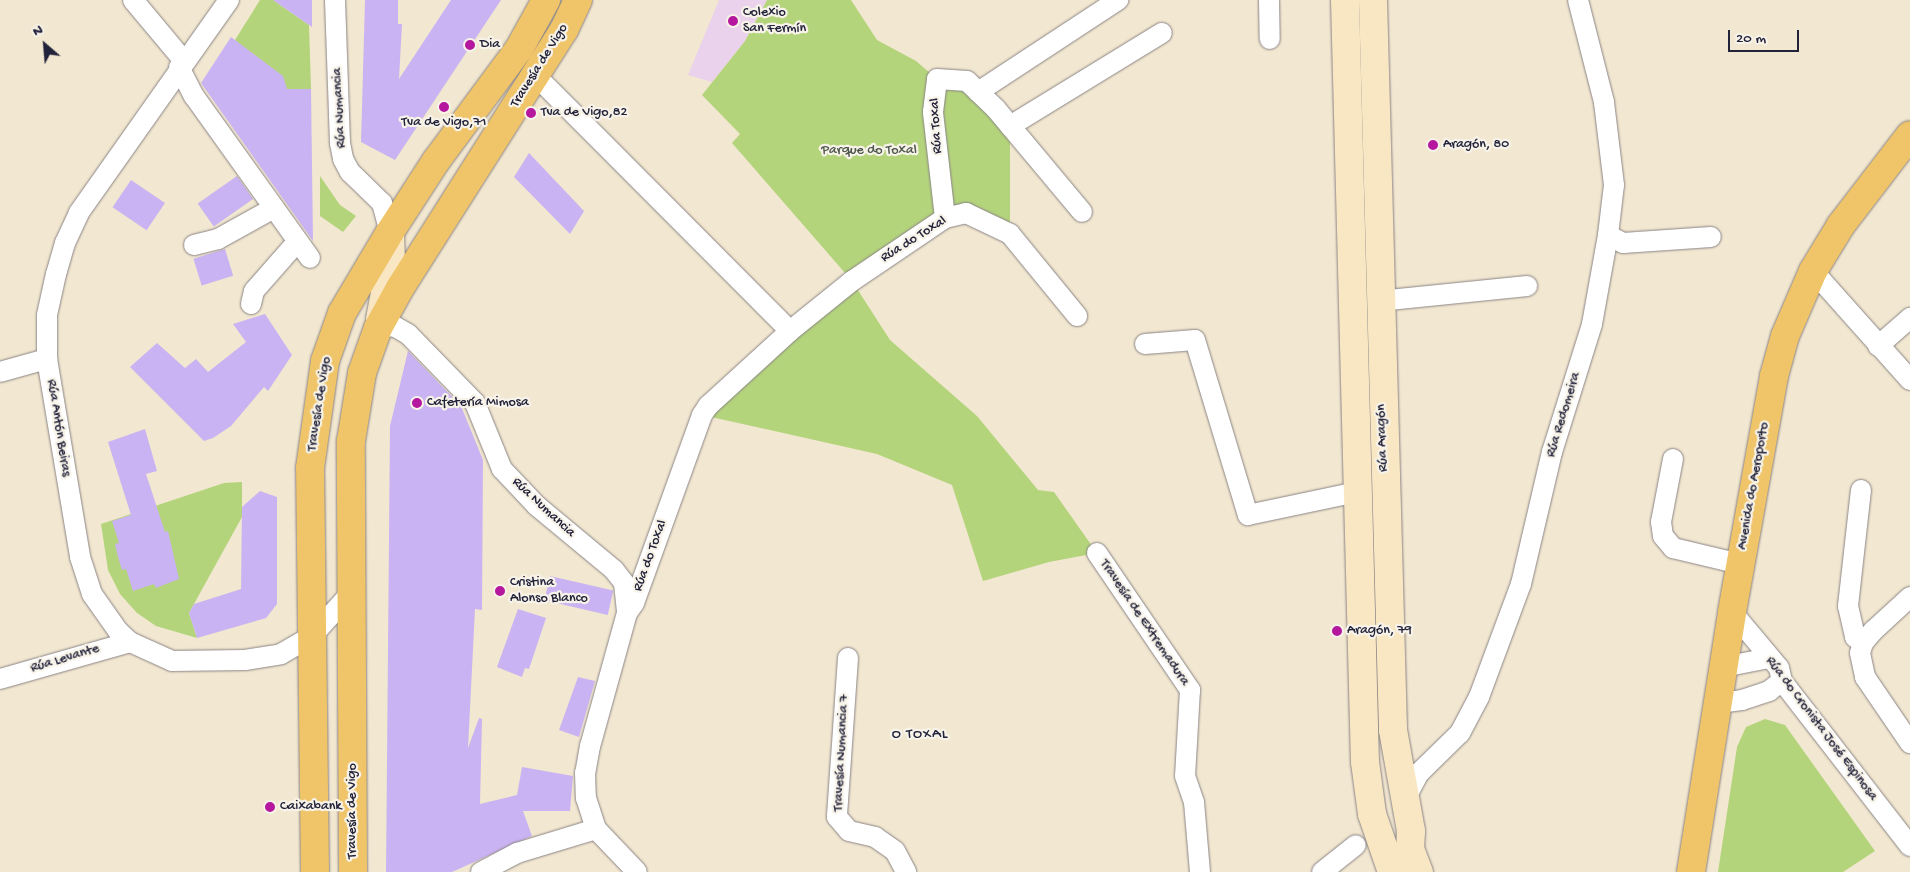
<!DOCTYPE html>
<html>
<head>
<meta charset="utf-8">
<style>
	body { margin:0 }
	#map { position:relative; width:1910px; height:872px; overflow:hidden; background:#f2e7d0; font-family:"Gochi Hand",sans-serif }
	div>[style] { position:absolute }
	.built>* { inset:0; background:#ead1ec }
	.green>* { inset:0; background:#b4d47c }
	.building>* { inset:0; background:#cab3f2; transform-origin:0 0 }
	.roads { filter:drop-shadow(0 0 1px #8a8486) drop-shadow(0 0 1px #8a8486) }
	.street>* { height:20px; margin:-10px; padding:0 10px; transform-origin:10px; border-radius:10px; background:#fff }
	.secondary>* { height:28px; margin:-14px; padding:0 14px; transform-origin:14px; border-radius:14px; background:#f9e7c3 }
	.primary>* { height:28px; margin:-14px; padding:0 14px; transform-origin:14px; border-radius:14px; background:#f0c469 }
	.dots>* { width:14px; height:14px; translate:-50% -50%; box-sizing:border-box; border:2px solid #f7f3e8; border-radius:50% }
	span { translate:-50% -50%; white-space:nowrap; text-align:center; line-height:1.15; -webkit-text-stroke:4.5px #f7f3e8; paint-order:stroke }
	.poi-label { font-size:14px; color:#22223b }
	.left { translate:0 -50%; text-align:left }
	.street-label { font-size:14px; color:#22223b }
	.park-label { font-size:14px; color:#4e574e }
	.neighbourhood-label { font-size:15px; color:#22223b; letter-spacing:1px }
	.north { position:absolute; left:20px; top:20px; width:50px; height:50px; -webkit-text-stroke:4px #f7f3e8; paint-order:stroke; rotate:333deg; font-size:14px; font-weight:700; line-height:20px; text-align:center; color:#22223b }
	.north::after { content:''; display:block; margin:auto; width:18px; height:22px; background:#22223b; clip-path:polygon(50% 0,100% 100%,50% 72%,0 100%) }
	.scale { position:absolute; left:1728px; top:30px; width:71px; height:22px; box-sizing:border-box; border:2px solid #22223b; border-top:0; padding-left:6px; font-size:15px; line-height:18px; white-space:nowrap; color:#22223b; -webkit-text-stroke:4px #f7f3e8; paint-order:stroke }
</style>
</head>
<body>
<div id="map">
	<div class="built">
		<div style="clip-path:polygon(719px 0,767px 0,745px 41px,712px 82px,688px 75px)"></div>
	</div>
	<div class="green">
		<div style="clip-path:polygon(260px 0,273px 0,309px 25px,311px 89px,287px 89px,235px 40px)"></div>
		<div style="clip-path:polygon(767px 0,851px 0,877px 40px,916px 61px,937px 79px,967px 81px,1010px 126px,1010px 234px,966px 213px,852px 281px,890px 340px,977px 416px,1038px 490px,1054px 492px,1097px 553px,1049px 562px,983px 581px,952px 485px,877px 454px,702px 415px,852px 281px,732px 143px,740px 134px,702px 95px,745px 41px)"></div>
		<div style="clip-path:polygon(320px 176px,340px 205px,356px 216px,343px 232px,320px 216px)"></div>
		<div style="clip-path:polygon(242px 482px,242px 517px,189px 613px,197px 638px,156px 626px,137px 613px,120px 594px,108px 570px,101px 524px,224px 483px)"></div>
		<div style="clip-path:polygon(1765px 719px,1785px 725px,1875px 851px,1843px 872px,1718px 872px,1737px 747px,1746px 727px)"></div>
	</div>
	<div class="building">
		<div style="clip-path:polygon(273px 0,312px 0,312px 27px)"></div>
		<div style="clip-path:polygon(365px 0,398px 0,398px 24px,402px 24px,399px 79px,451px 0,501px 0,395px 160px,361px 142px)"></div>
		<div style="clip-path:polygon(231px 37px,283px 76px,287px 89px,311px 89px,313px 241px,201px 83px)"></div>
		<div style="clip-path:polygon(529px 153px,584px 211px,570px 234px,514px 177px)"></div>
		<div style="left:237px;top:176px;width:28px;height:48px;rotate:55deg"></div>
		<div style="left:131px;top:180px;width:41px;height:33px;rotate:34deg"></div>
		<div style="left:225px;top:249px;width:28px;height:33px;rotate:73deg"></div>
		<div style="clip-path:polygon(265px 314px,292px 355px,268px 391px,264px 387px,231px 426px,213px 438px,204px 441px,130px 367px,157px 343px,185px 368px,196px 359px,208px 372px,246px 342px,233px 324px)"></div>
		<div style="clip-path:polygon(408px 351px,461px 406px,483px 460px,482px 610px,475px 609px,468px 748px,479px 718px,482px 719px,480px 804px,517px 795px,522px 767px,573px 776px,570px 811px,523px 811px,532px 836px,452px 872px,386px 872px,390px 426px)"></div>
		<div style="clip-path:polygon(145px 429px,157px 471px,146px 474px,165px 532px,168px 531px,179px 579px,156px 588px,154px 584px,133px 591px,126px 569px,122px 570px,118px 557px,115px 544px,119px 543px,112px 521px,131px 515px,108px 442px)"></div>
		<div style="clip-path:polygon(260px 491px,277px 497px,277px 604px,266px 618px,197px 638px,189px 613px,194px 604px,241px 589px,242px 507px)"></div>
		<div style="left:550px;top:576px;width:65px;height:25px;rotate:13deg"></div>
		<div style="clip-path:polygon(518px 609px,546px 618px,529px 669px,525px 668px,522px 677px,497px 667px)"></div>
		<div style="clip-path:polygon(578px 677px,595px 681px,579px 737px,559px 730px)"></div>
	</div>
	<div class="roads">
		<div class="street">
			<div style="left:133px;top:0;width:80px;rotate:50.1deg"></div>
			<div style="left:229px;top:0;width:261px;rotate:125.2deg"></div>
			<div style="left:79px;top:213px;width:33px;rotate:115deg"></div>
			<div style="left:65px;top:243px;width:32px;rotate:106deg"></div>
			<div style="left:56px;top:274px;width:42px;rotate:102.4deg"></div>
			<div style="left:47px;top:315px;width:44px;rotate:90deg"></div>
			<div style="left:47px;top:359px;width:201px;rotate:80.5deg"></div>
			<div style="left:80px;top:557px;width:39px;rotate:72deg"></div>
			<div style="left:92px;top:594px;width:45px;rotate:54.9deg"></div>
			<div style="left:118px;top:631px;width:16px;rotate:43deg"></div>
			<div style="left:130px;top:642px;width:46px;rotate:24.3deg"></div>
			<div style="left:172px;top:661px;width:73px;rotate:-0.8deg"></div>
			<div style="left:245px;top:660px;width:36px;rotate:-9deg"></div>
			<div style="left:281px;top:654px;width:36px;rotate:-30deg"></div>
			<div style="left:312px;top:636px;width:58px;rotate:-47.8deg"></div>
			<div style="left:335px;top:0;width:143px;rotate:88deg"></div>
			<div style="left:340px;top:143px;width:16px;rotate:79deg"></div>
			<div style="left:343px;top:159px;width:15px;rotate:62deg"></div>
			<div style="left:350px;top:172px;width:45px;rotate:44.1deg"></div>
			<div style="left:382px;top:203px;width:30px;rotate:75deg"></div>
			<div style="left:1269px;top:0;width:39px;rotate:89deg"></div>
			<div style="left:179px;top:67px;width:33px;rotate:63deg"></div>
			<div style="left:194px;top:96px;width:199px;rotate:54.4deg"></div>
			<div style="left:535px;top:75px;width:361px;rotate:45.1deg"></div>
			<div style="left:978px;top:92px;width:168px;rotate:-33.3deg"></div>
			<div style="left:1010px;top:126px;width:178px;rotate:-31.5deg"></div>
			<div style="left:945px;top:218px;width:107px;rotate:-96.5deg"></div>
			<div style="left:933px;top:112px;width:33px;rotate:-83deg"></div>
			<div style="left:937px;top:79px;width:30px;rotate:4deg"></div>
			<div style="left:967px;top:81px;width:40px;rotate:44deg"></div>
			<div style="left:996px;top:109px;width:134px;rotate:50.1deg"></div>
			<div style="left:1608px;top:235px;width:17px;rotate:28deg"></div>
			<div style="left:1623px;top:243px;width:88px;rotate:-3.9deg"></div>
			<div style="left:194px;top:245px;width:25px;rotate:-14deg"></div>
			<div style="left:218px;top:239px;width:64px;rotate:-29deg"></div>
			<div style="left:1813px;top:271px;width:146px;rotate:48.3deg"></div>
			<div style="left:1379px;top:301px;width:149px;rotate:-5.8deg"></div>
			<div style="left:251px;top:304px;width:13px;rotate:-77deg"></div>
			<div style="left:254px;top:291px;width:65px;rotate:-48.7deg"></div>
			<div style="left:378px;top:328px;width:16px;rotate:-7deg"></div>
			<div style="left:394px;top:326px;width:16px;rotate:30deg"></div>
			<div style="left:408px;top:334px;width:96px;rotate:45.8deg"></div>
			<div style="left:475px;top:403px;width:71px;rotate:67.8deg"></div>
			<div style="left:502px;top:469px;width:51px;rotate:46.6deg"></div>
			<div style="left:537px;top:506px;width:100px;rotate:39.7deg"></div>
			<div style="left:614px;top:570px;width:16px;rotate:52deg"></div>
			<div style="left:624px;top:583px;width:30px;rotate:84deg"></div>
			<div style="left:627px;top:613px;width:138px;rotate:105.5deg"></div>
			<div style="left:590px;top:746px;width:27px;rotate:100deg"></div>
			<div style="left:585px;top:773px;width:25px;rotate:88deg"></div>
			<div style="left:586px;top:798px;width:33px;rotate:72deg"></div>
			<div style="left:596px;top:829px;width:59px;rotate:46.4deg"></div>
			<div style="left:1145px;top:344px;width:50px;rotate:-4.6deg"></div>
			<div style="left:1195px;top:340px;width:183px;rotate:73.2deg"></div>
			<div style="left:1248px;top:515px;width:111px;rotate:-11.9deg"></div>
			<div style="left:1878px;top:346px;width:43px;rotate:-41.2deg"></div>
			<div style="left:0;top:372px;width:49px;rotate:-15.5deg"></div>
			<div style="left:1673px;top:459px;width:64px;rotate:100.8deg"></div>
			<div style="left:1661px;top:522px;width:14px;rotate:82deg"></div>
			<div style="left:1663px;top:536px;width:16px;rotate:50deg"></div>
			<div style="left:1673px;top:548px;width:69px;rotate:13.4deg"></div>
			<div style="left:1861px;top:490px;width:117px;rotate:96.4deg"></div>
			<div style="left:1848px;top:606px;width:32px;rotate:77deg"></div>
			<div style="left:1855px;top:637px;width:10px;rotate:37deg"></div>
			<div style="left:1097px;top:553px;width:166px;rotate:55.8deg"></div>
			<div style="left:1190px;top:690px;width:86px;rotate:93.3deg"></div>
			<div style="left:1185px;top:776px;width:28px;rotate:71deg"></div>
			<div style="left:1194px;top:802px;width:70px;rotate:85.1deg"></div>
			<div style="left:1910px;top:597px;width:50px;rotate:137.4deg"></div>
			<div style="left:1873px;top:631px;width:16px;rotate:130deg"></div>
			<div style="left:1863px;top:643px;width:10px;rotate:107deg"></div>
			<div style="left:1860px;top:653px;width:25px;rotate:78deg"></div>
			<div style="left:1865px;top:677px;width:80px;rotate:55.7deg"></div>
			<div style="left:1732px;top:612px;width:73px;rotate:50deg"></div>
			<div style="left:1779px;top:668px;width:13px;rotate:77deg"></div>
			<div style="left:1782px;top:681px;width:209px;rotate:52.2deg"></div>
			<div style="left:627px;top:613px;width:12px;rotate:-55deg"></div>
			<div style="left:634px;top:603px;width:200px;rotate:-70.1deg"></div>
			<div style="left:702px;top:415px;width:11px;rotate:-56deg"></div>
			<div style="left:708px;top:406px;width:111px;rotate:-42.4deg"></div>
			<div style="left:790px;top:331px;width:80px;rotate:-38.9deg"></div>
			<div style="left:852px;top:281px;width:112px;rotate:-34.1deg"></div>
			<div style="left:945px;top:218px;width:22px;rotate:-13deg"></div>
			<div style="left:966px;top:213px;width:49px;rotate:25.5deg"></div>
			<div style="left:1010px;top:234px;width:106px;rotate:50.7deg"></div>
			<div style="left:848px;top:658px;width:159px;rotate:94deg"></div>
			<div style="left:837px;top:817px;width:18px;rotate:49deg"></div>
			<div style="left:849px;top:831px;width:27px;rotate:13deg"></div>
			<div style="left:875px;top:837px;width:24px;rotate:35deg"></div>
			<div style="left:895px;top:851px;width:24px;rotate:62deg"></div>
			<div style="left:1723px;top:667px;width:47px;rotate:-11.1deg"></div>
			<div style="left:0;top:679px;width:135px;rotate:-15.9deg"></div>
			<div style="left:1718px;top:703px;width:24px;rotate:-7deg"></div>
			<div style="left:1742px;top:700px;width:28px;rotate:-18deg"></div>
			<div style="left:1769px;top:691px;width:16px;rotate:-38deg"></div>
			<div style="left:1404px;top:801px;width:32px;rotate:-62deg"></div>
			<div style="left:1419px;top:773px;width:57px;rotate:-44.3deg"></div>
			<div style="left:1460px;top:733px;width:41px;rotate:-62.2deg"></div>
			<div style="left:1479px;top:697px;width:121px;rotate:-69.6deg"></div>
			<div style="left:1521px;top:584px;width:136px;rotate:-76.8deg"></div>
			<div style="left:1552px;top:452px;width:134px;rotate:-72.6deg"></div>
			<div style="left:1592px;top:324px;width:90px;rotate:-79.8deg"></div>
			<div style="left:1608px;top:235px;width:50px;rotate:-83.2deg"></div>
			<div style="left:1614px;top:185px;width:84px;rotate:-96.9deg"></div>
			<div style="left:1604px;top:102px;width:105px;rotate:-104.3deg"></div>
			<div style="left:481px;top:872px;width:41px;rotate:-27.8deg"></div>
			<div style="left:517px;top:853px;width:83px;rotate:-16.9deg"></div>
			<div style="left:1322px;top:872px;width:43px;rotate:-38.5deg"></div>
		</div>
		<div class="secondary">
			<div style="left:1345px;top:0;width:762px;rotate:88.5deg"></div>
			<div style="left:1365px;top:762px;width:52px;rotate:82.3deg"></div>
			<div style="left:1372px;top:814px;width:61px;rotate:71deg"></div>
			<div style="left:1373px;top:0;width:730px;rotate:88.43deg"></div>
			<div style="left:1393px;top:730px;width:103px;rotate:79.9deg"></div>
			<div style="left:1411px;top:831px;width:18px;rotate:93deg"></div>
			<div style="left:1410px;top:849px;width:25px;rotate:69deg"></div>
			<div style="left:380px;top:319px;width:59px;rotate:-79.3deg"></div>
			<div style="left:391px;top:261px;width:29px;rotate:-92deg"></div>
		</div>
		<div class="primary">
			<div style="left:315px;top:872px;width:404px;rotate:-90.7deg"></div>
			<div style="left:310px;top:468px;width:108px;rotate:-82deg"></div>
			<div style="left:325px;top:361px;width:51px;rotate:-70.5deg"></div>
			<div style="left:342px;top:313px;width:94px;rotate:-59.3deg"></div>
			<div style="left:390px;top:232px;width:85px;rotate:-57.1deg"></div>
			<div style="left:436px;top:161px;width:139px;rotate:-53.5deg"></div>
			<div style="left:519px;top:49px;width:56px;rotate:-61.1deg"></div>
			<div style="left:353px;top:872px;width:431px;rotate:-90.3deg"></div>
			<div style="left:351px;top:441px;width:69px;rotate:-80.8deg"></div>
			<div style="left:362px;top:373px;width:48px;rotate:-70.4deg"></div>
			<div style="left:378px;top:328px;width:46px;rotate:-61.2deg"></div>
			<div style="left:400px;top:288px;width:306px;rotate:-57.6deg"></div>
			<div style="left:564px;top:30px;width:33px;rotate:-65deg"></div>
			<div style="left:1691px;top:872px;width:263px;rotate:-81deg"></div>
			<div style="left:1732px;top:612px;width:240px;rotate:-79.9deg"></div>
			<div style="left:1774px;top:376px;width:41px;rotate:-74.6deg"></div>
			<div style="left:1785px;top:336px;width:71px;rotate:-66.7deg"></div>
			<div style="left:1813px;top:271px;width:54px;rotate:-58.7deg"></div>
			<div style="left:1841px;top:225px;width:113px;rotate:-52.5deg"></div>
		</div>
	</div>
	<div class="dots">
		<div style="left:733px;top:21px;background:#b5179e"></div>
		<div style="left:470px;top:45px;background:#b5179e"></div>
		<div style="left:444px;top:107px;background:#b5179e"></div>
		<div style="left:531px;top:113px;background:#b5179e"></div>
		<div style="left:1433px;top:145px;background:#b5179e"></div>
		<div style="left:417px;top:403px;background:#b5179e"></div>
		<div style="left:500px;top:591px;background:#b5179e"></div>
		<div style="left:1337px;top:631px;background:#b5179e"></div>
		<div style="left:270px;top:807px;background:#b5179e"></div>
	</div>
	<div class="poi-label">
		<span class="left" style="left:743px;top:21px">Colexio<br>San Fermín</span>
		<span class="left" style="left:480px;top:45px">Dia</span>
		<span class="left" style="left:541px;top:113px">Tva de Vigo,82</span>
		<span style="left:444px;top:123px">Tva de Vigo,71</span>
		<span class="left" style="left:1443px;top:145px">Aragón, 80</span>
		<span class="left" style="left:427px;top:403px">Cafetería Mimosa</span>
		<span class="left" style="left:510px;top:591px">Cristina<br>Alonso Blanco</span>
		<span class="left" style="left:1347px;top:631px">Aragón, 79</span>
		<span class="left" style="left:280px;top:807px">Caixabank</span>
	</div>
	<div class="street-label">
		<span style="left:540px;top:66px;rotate:-58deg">Travesía de Vigo</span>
		<span style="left:340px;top:108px;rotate:-93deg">Rúa Numancia</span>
		<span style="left:937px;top:126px;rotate:-93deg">Rúa Toxal</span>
		<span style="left:914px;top:240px;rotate:-32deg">Rúa do Toxal</span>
		<span style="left:320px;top:404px;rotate:-81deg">Travesía de Vigo</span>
		<span style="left:1564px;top:415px;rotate:-73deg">Rúa Redomeira</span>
		<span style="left:58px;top:428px;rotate:81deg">Rúa Antón Beiras</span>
		<span style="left:1383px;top:438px;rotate:-92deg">Rúa Aragón</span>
		<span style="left:1754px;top:486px;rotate:-80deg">Avenida do Aeroporto</span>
		<span style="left:543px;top:508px;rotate:43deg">Rúa Numancia</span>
		<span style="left:651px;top:556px;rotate:-70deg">Rúa do Toxal</span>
		<span style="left:1144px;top:623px;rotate:56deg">Travesía de Extremadura</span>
		<span style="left:65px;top:659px;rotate:-17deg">Rúa Levante</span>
		<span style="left:1821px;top:729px;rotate:53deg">Rúa do Cronista José Espinosa</span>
		<span style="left:842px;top:753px;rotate:-87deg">Travesía Numancia 7</span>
		<span style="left:353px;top:811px;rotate:-90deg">Travesía de Vigo</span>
	</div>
	<div class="park-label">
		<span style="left:869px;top:151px">Parque do Toxal</span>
	</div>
	<div class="neighbourhood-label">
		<span style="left:920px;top:735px">O TOXAL</span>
	</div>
	<div class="north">N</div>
	<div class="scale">20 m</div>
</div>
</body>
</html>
